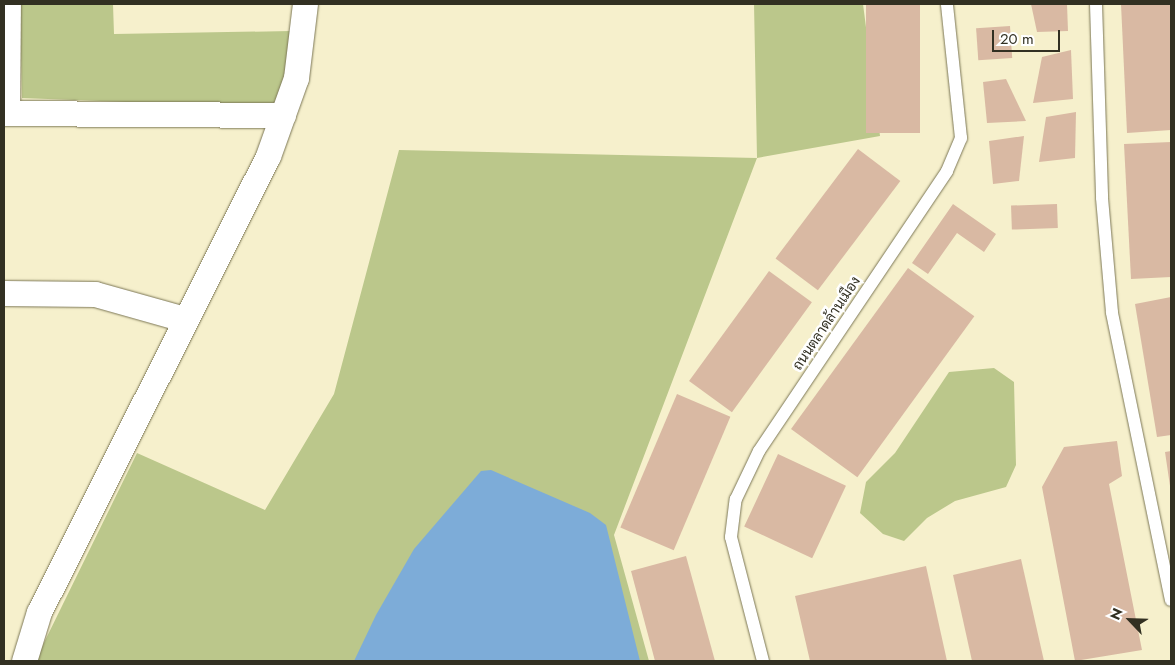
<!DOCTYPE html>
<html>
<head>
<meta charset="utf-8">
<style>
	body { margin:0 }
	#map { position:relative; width:1175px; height:665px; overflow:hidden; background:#f6f0cc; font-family:Jost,Sarabun,sans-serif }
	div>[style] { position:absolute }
	.green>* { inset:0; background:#bbc78b }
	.water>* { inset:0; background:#7dacd8 }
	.building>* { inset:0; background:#d9b9a3; transform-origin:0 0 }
	.roads { filter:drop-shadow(0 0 1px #7c7756) drop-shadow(0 0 1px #7c7756) }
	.lane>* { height:12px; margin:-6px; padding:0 6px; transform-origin:6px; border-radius:6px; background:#fff }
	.street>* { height:25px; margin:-12.5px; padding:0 12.5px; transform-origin:12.5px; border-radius:12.5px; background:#fff }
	span { translate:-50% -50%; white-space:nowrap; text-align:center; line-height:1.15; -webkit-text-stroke:5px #fff; paint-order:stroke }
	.street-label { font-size:14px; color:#323022 }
	.frame { position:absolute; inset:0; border:5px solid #323022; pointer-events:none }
	.north { position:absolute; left:1105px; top:595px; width:50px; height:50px; -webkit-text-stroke:4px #fff; paint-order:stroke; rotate:294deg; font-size:14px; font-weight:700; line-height:20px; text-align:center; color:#323022 }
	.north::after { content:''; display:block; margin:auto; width:18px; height:22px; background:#323022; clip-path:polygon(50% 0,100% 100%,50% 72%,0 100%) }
	.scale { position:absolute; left:992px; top:30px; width:68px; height:22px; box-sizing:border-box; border:2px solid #323022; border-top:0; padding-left:6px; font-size:15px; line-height:18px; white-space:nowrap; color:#323022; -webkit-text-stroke:4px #fff; paint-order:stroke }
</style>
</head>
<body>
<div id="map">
	<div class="green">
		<div style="clip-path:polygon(20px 4px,113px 4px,114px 34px,291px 31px,279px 108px,22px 98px)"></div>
		<div style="clip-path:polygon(754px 4px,863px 4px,880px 136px,757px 158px,614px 535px,649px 661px,37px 661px,37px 657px,137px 453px,265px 510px,334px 394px,399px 150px,757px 158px)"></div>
		<div style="clip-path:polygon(994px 368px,1014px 382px,1016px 465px,1006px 487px,955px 501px,927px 518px,904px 541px,883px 534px,860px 513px,866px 482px,895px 453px,949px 372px)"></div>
	</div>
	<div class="water">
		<div style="clip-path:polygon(491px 470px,590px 513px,606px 525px,640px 661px,354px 661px,376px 615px,414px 549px,481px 471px)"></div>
	</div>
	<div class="building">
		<div style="left:866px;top:4px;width:54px;height:129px"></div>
		<div style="clip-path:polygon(1031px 4px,1067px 4px,1068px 31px,1037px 32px)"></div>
		<div style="clip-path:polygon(1121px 4px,1171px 4px,1171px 130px,1127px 133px)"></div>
		<div style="left:1010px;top:26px;width:32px;height:34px;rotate:86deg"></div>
		<div style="clip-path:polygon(1071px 50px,1073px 99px,1033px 103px,1042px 57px)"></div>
		<div style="clip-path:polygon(1006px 79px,1026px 121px,987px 123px,983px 82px)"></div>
		<div style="clip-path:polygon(1076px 112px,1075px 158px,1039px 162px,1046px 117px)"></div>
		<div style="clip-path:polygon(1024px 136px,1019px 181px,993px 184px,989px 141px)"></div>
		<div style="clip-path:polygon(1171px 142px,1171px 277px,1131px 279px,1124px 144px)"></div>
		<div style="left:858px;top:149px;width:53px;height:137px;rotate:37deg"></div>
		<div style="clip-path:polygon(953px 204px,996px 234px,984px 252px,957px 233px,928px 274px,912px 263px)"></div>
		<div style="left:1057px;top:204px;width:24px;height:46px;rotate:88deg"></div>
		<div style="left:908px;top:268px;width:82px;height:199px;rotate:36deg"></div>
		<div style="left:769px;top:271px;width:53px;height:136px;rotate:36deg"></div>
		<div style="clip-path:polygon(1171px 297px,1171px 435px,1157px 437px,1135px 304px)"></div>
		<div style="left:677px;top:394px;width:58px;height:145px;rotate:23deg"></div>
		<div style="clip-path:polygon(1117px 441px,1122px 476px,1109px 484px,1142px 650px,1075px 661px,1042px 487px,1064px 447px)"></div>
		<div style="clip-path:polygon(1171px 451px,1171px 486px,1170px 486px,1165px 452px)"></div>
		<div style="left:778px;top:454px;width:75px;height:80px;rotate:25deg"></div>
		<div style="clip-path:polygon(686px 556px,715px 661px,655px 661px,631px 571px)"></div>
		<div style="clip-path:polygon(1021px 559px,1044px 661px,972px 661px,953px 575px)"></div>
		<div style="clip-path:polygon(926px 566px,947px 661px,810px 661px,795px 596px)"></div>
	</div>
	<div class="roads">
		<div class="lane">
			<div style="left:1096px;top:4px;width:194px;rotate:88.2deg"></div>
			<div style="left:1102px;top:198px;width:115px;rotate:85deg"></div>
			<div style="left:1112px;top:313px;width:293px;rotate:78.4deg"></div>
			<div style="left:763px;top:661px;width:128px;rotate:-104.5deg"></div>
			<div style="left:731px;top:537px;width:38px;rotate:-83deg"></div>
			<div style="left:736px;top:499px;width:53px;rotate:-64.4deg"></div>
			<div style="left:759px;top:451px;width:337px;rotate:-56.1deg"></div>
			<div style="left:947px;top:171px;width:36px;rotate:-67deg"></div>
			<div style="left:961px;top:138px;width:135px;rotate:-96deg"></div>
		</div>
		<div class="street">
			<div style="left:4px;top:113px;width:279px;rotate:0.4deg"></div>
			<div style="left:7px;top:113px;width:109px;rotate:-89.5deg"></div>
			<div style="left:4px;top:293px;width:91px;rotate:0.6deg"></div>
			<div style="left:95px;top:294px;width:92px;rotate:15.7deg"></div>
			<div style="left:24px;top:661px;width:51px;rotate:-73deg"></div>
			<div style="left:39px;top:612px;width:510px;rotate:-63.33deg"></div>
			<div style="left:268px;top:156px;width:83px;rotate:-70.3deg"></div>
			<div style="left:296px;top:78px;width:75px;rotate:-83.1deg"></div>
		</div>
	</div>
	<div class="street-label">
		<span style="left:826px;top:323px;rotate:-56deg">ถนนตลาดล้านเมือง</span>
	</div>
	<div class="frame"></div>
	<div class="north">N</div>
	<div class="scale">20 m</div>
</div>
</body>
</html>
